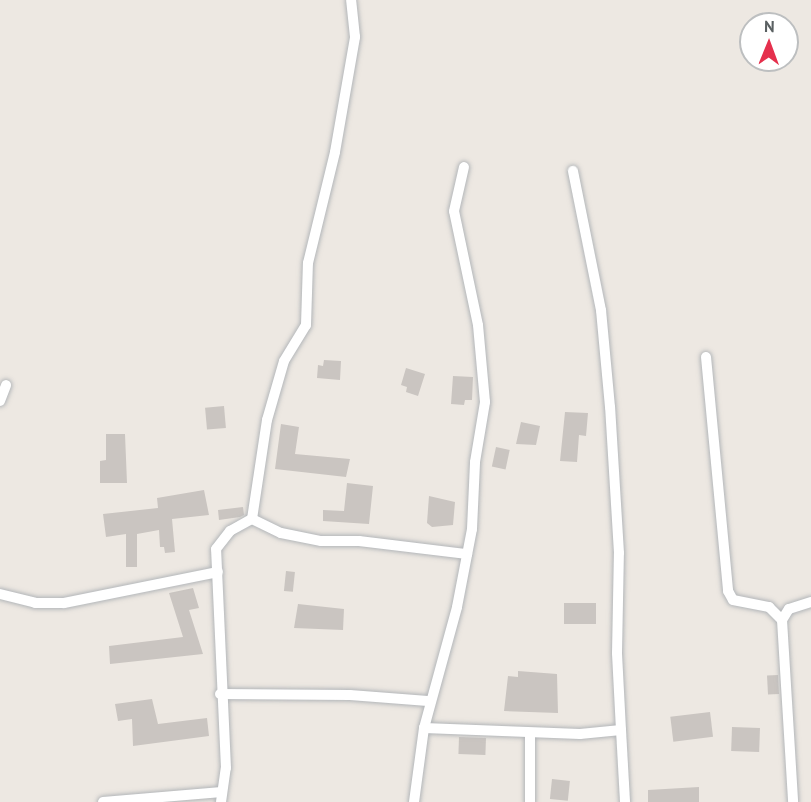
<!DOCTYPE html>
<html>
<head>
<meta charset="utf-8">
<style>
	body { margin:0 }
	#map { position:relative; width:811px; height:802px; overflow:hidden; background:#ede8e2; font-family:"PT Sans",sans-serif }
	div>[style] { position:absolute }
	.building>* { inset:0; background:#cac5c1; transform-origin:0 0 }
	.roads { filter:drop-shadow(0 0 2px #b3b6b9) drop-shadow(0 0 2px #b3b6b9) }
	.street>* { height:10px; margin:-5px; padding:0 5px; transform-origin:5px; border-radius:5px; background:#fff }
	span { translate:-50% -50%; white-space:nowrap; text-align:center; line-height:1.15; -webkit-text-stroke:6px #fff; paint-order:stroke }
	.north { position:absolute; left:739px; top:12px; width:60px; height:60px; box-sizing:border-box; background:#fff; border:2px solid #bdbfc0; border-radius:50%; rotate:1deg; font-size:16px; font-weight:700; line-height:24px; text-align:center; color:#5a6062 }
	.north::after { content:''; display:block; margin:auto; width:21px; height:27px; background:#e5304d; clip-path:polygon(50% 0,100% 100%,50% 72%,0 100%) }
</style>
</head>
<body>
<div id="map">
	<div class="building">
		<div style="clip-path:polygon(324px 360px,341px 361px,340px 380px,317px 378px,318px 365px,323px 366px)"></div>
		<div style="clip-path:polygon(406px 368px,425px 374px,418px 396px,406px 392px,407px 387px,401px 385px)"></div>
		<div style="clip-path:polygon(453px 376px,473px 377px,472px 400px,465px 400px,464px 405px,451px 404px)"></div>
		<div style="left:224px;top:406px;width:22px;height:19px;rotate:85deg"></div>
		<div style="clip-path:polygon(565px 412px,588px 413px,586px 436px,579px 435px,577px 462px,560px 461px)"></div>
		<div style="clip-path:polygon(521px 422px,540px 426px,536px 445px,516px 444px)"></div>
		<div style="clip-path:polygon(281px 424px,299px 427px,295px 454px,350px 459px,346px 477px,275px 469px)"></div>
		<div style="clip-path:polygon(106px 434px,125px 434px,127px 483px,100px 483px,100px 461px,106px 460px)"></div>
		<div style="left:496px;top:447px;width:14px;height:20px;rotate:12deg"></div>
		<div style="clip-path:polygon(347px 483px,373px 486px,369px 524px,323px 521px,323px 510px,344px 511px)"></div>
		<div style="clip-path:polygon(204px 490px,209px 515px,172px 519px,175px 552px,165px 553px,164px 547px,160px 547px,159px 530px,137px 534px,137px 567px,126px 567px,126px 534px,106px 537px,103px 514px,158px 508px,157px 498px)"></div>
		<div style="clip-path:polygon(429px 496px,455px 502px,453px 525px,432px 527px,427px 523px)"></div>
		<div style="clip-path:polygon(243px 507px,244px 515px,240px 517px,219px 520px,218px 510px)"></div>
		<div style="left:286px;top:571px;width:9px;height:20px;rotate:6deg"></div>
		<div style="clip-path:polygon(193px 588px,199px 608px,189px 610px,203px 654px,110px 664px,109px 646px,183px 637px,169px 593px)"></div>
		<div style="left:564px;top:603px;width:32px;height:21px"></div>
		<div style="clip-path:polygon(298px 604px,344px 609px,343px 630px,294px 628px)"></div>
		<div style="clip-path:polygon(518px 671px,557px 674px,558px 713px,504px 711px,508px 676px,518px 677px)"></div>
		<div style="left:778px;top:675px;width:19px;height:11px;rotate:87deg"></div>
		<div style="clip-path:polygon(152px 699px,158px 724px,207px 718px,209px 736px,133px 746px,132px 719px,118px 721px,115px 704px)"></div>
		<div style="left:710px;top:712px;width:25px;height:40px;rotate:83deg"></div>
		<div style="left:732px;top:727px;width:28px;height:24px;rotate:2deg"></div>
		<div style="left:459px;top:737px;width:27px;height:17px;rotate:2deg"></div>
		<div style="left:552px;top:779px;width:18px;height:20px;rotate:6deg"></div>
		<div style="clip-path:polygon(699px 787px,699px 802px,648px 802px,648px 790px)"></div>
	</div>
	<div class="roads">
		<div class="street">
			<div style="left:706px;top:357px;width:235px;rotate:84.6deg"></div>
			<div style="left:728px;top:591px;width:10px;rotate:61deg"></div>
			<div style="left:733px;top:600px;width:37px;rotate:11deg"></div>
			<div style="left:769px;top:607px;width:18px;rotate:45deg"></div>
			<div style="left:782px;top:620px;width:182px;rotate:86.5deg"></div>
			<div style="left:0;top:401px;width:17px;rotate:-69deg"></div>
			<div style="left:252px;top:519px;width:32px;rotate:26deg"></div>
			<div style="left:281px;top:533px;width:41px;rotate:11.3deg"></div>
			<div style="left:321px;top:541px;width:38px"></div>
			<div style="left:359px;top:541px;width:109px;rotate:6.9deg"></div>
			<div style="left:0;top:594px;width:36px;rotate:14deg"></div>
			<div style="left:35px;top:603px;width:29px"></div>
			<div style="left:64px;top:603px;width:157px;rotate:-11.4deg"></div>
			<div style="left:782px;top:620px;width:13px;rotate:-58deg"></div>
			<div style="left:789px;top:609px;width:23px;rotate:-18deg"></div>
			<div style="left:220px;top:694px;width:130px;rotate:0.4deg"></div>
			<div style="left:350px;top:695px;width:78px;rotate:4.4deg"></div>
			<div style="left:424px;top:728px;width:125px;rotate:-74.7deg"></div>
			<div style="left:457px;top:607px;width:79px;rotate:-79.1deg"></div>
			<div style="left:472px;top:529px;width:67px;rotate:-87.4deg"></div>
			<div style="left:475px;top:462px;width:61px;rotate:-80.5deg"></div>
			<div style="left:485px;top:402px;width:77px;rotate:-95.2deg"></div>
			<div style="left:478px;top:325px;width:116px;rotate:-101.9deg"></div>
			<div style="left:454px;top:211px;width:45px;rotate:-77.2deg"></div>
			<div style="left:621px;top:730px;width:72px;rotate:86.8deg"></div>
			<div style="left:103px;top:802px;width:119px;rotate:-4.8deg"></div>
			<div style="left:221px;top:802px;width:34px;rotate:-82deg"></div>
			<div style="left:226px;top:768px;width:219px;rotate:-92.6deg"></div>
			<div style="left:216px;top:549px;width:23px;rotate:-52deg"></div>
			<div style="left:230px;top:531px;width:25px;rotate:-29deg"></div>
			<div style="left:252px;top:519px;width:100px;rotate:-81.4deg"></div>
			<div style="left:267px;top:420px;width:61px;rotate:-73.9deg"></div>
			<div style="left:284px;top:361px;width:42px;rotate:-58.6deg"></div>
			<div style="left:306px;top:325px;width:62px;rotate:-88.2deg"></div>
			<div style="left:308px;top:263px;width:114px;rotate:-76.3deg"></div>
			<div style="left:335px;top:152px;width:117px;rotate:-80.1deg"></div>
			<div style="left:355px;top:37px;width:37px;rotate:-96deg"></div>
			<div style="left:414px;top:802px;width:75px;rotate:-82.3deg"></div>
			<div style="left:424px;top:728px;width:156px;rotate:2.2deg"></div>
			<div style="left:580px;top:734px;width:41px;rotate:-5.6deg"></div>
			<div style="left:621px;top:730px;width:77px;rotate:-93deg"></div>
			<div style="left:617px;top:653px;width:100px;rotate:-88.9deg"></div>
			<div style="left:619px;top:553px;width:146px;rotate:-93.5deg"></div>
			<div style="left:610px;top:407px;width:97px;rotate:-95.3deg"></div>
			<div style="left:601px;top:310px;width:142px;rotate:-101.4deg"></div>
			<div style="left:530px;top:802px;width:69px;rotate:-90deg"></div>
		</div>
	</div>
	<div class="north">N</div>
</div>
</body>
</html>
